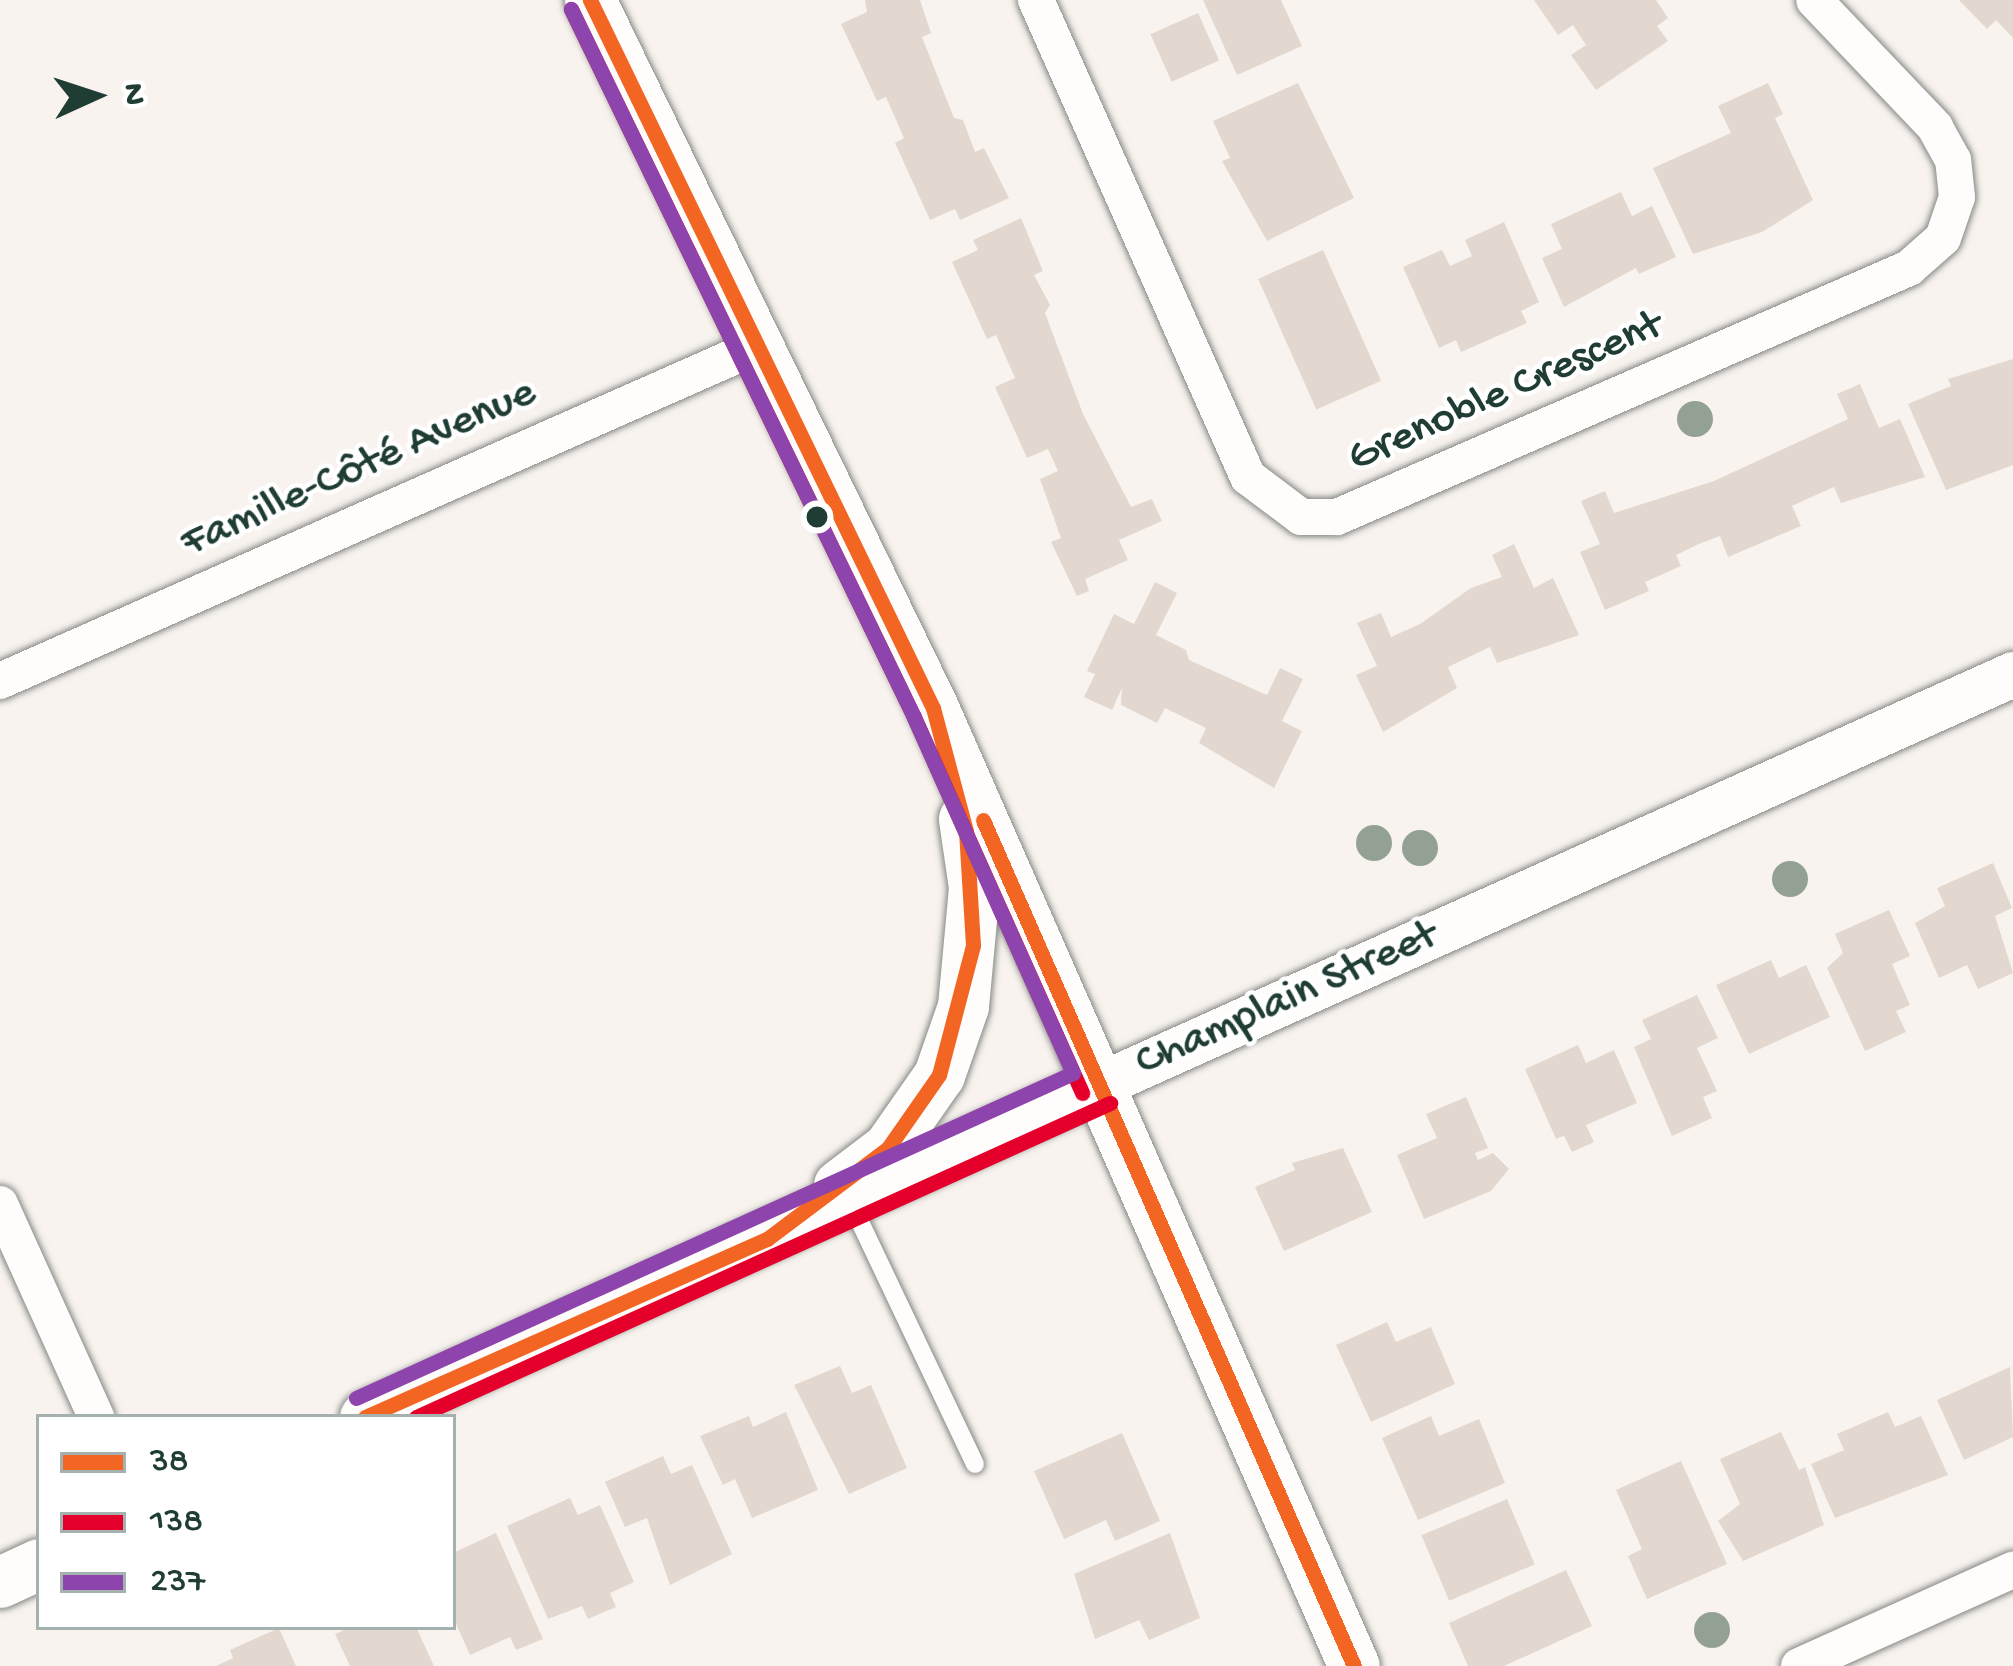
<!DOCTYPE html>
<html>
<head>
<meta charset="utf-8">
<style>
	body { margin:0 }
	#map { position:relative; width:2013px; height:1666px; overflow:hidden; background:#f8f3ee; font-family:"Gochi Hand",sans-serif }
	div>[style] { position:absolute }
	.building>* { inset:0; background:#e3d8cf; transform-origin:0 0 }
	.roads { filter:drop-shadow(0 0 3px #868986) drop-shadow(0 0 3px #868986) }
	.service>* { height:18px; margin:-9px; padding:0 9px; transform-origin:9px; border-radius:9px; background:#fefdfc }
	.minor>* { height:36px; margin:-18px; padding:0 18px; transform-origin:18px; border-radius:18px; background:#fefdfc }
	.tertiary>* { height:45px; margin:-22.5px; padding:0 22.5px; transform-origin:22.5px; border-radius:22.5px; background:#fefdfc }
	.secondary>* { height:51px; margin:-25.5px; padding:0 25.5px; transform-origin:25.5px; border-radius:25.5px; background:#fefdfc }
	.bus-1>* { height:15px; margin:-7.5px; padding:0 7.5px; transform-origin:7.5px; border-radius:7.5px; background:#f26522 }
	.bus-2>* { height:15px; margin:-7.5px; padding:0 7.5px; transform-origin:7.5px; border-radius:7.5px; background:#e4002b }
	.bus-3>* { height:15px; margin:-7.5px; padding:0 7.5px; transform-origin:7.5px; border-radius:7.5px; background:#8e44ad }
	.trees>* { width:36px; height:36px; margin:-18px; border-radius:50%; background:#92a194 }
	.dots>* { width:33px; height:33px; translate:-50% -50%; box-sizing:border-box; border:6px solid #fff; border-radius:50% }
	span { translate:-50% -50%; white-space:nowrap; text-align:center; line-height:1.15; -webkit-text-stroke:9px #fff; paint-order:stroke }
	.street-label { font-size:45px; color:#1f3d34 }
	.legend { position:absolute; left:36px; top:1414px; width:420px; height:216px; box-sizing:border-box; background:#fff; border:3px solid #a5b1ae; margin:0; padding:15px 21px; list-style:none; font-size:36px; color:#1f3d34 }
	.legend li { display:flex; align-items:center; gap:24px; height:60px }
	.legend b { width:60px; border:3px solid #a5b1ae }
	.north { position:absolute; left:36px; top:36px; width:120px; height:120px; -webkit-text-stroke:9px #fff; paint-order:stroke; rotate:87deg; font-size:33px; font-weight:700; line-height:48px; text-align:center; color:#1f3d34 }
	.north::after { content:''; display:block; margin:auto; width:42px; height:54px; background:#1f3d34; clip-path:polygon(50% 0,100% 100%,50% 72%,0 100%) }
</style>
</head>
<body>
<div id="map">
	<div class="building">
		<div style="clip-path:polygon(865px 0,920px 0,931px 33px,922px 37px,954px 118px,963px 120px,975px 152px,984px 148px,1009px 198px,960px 220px,955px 209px,930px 220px,895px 143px,904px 138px,886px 97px,877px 101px,841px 24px,867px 12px)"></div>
		<div style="clip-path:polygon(1203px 0,1281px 0,1302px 46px,1237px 75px)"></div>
		<div style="clip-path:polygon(1534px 0,1656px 0,1668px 18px,1657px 26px,1668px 41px,1596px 90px,1571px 55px,1586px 45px,1573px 25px,1558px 35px)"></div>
		<div style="clip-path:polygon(1959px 0,2013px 0,2013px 38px,1996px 20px,1987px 29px)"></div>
		<div style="left:1198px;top:13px;width:52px;height:52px;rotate:66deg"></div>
		<div style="clip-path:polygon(1298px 83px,1354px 198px,1267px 241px,1222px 161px,1230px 158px,1213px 121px)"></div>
		<div style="clip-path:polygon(1768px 83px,1783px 114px,1775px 118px,1813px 200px,1762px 232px,1693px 254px,1653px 168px,1731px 133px,1718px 106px)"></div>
		<div style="clip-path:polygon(1621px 192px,1632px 216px,1652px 206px,1676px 257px,1639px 274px,1636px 268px,1564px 307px,1542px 258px,1562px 249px,1551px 224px)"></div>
		<div style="clip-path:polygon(1021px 218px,1043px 271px,1034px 275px,1050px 305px,1045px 313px,1083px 414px,1131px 507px,1152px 499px,1162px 521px,1119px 540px,1128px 560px,1085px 579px,1089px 591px,1077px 596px,1051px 542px,1061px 538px,1040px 479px,1058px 471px,1048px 449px,1027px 458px,995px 387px,1015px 378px,996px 335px,987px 339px,952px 262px,978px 250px,973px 240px)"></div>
		<div style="clip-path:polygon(1504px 222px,1539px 302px,1521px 311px,1527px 323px,1461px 352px,1456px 340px,1439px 348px,1403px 267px,1442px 250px,1450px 266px,1472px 256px,1465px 240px)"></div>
		<div style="left:1323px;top:250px;width:143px;height:71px;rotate:66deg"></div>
		<div style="clip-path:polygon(2013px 359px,2013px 465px,1946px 490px,1908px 404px,1951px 386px,1948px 379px)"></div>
		<div style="clip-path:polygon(1860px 384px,1879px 428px,1900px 419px,1925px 477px,1841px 503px,1834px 487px,1816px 495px,1792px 506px,1801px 526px,1728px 557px,1720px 536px,1699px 544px,1676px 555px,1681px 566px,1645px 582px,1649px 591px,1605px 610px,1580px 552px,1600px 544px,1581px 501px,1605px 491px,1614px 513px,1714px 481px,1848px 419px,1837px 394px)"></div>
		<div style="clip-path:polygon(1514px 544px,1534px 588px,1553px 578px,1579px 635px,1497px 663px,1490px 647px,1448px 667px,1457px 688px,1383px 732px,1356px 675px,1377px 666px,1357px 623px,1381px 613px,1391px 637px,1420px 624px,1471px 588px,1502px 577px,1492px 555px)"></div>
		<div style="clip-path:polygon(1155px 582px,1177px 593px,1156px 635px,1186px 650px,1189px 660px,1267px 695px,1280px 668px,1303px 679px,1282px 721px,1302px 731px,1274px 788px,1199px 743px,1206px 728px,1165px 708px,1157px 723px,1121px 705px,1122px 688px,1112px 710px,1084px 697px,1095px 674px,1087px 671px,1114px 614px,1134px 624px)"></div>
		<div style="clip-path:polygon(1993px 863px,2012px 908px,1995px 916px,2013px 973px,1978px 989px,1967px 965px,1939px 978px,1915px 923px,1945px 906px,1937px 888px)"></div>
		<div style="clip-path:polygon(1889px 910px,1910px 956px,1892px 964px,1910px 1005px,1896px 1011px,1906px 1032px,1865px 1051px,1827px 968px,1843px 953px,1835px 934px)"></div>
		<div style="clip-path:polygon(1771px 960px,1779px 978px,1806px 965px,1830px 1017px,1749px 1054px,1716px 985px)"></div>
		<div style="clip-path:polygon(1697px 995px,1718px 1038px,1697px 1048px,1717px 1091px,1703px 1097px,1712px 1118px,1672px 1136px,1634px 1047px,1651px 1039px,1642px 1020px)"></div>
		<div style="clip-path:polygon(1578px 1045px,1586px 1063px,1614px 1050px,1637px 1103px,1586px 1125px,1594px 1142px,1572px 1152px,1564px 1136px,1556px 1139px,1525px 1069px)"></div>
		<div style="clip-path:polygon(1466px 1097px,1488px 1148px,1475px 1153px,1478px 1160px,1493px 1153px,1509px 1169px,1491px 1191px,1424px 1219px,1397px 1155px,1437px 1138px,1426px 1114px)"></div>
		<div style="clip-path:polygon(1343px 1148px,1372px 1212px,1284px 1251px,1255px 1187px,1295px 1170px,1292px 1163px)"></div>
		<div style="clip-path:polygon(1387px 1322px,1396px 1342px,1431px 1327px,1455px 1384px,1371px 1422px,1336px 1345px)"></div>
		<div style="clip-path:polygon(840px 1366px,852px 1393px,871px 1385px,907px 1468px,849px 1494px,794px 1385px)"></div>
		<div style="clip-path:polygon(2010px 1367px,2013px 1437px,1964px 1460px,1937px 1400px)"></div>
		<div style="clip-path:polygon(786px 1412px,818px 1490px,752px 1518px,735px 1479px,723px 1485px,700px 1436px,749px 1416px,753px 1427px)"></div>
		<div style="clip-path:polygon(1888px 1412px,1895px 1427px,1921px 1416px,1948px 1475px,1835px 1518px,1811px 1464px,1844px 1450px,1837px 1434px)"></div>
		<div style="clip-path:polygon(1431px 1416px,1439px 1436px,1479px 1419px,1505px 1483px,1418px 1520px,1382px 1438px)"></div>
		<div style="clip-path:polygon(1781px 1432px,1799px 1470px,1805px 1467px,1824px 1525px,1743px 1561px,1718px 1521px,1740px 1504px,1720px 1459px)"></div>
		<div style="clip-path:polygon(1122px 1433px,1160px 1521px,1115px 1541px,1106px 1520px,1064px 1539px,1034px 1471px)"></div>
		<div style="clip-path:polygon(663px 1456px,671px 1474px,692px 1465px,732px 1554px,670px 1585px,647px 1518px,625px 1527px,605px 1482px)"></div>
		<div style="clip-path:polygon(1681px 1461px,1727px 1564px,1647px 1599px,1628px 1556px,1642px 1549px,1616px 1490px)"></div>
		<div style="clip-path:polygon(570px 1498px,578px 1515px,600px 1505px,634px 1582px,610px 1593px,616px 1607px,588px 1619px,582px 1606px,548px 1619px,507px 1526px)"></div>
		<div style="left:1507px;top:1499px;width:71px;height:93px;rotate:67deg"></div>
		<div style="clip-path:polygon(496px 1533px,543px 1639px,516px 1650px,510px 1637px,470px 1655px,453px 1617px,453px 1553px)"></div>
		<div style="clip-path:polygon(1170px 1533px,1200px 1618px,1149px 1640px,1139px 1620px,1095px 1639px,1074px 1574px)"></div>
		<div style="clip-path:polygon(1566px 1570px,1592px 1626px,1504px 1666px,1468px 1666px,1449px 1623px)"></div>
		<div style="clip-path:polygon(351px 1627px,416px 1627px,434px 1666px,350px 1666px,335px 1634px)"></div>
		<div style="clip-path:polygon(279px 1628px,296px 1666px,216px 1666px,233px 1658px,230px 1650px)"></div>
	</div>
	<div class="roads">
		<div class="service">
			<div style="left:851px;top:1203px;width:289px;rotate:64.6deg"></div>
		</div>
		<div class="minor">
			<div style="left:1036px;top:0;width:522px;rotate:66.04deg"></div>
			<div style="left:1248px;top:477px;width:66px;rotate:37deg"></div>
			<div style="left:1301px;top:517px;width:36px"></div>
			<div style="left:1337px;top:517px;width:624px;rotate:-23.52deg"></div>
			<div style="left:1909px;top:268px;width:45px;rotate:-41.4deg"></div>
			<div style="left:1943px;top:238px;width:43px;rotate:-71.1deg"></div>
			<div style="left:1957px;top:197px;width:37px;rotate:-96deg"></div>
			<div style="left:1953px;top:160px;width:38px;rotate:-119deg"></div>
			<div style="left:1935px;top:127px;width:175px;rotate:-133.6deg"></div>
			<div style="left:0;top:681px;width:829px;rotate:-23.84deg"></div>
			<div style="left:0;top:1204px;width:234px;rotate:65.7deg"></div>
			<div style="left:1799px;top:1666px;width:235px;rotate:-24.2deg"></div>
		</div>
		<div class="tertiary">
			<div style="left:1101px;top:1084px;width:1000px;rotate:-24.21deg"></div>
		</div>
		<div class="secondary">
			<div style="left:590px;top:0;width:787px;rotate:64.15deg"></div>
			<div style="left:933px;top:708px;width:1046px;rotate:66.28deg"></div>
			<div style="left:839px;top:1185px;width:61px;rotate:-37.1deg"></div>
			<div style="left:888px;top:1148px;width:89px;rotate:-55.1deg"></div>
			<div style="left:939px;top:1075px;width:73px;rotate:-70.8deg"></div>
			<div style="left:963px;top:1006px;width:120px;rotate:-84.7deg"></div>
			<div style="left:974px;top:887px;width:69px;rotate:-98.4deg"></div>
			<div style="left:365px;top:1417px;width:808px;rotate:-24.34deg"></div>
			<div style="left:0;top:1582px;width:43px;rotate:-24.8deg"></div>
		</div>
	</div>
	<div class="bus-1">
		<div style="left:983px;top:820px;width:924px;rotate:66.32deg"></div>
		<div style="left:365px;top:1417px;width:440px;rotate:-23.9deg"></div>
		<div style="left:767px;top:1239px;width:151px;rotate:-36.9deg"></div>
		<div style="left:888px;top:1148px;width:89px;rotate:-55.1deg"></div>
		<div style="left:939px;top:1075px;width:134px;rotate:-75.3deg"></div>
		<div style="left:973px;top:945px;width:114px;rotate:-93.5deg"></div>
		<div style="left:966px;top:831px;width:127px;rotate:-105deg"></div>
		<div style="left:933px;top:708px;width:787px;rotate:-115.85deg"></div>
	</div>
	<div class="bus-2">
		<div style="left:571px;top:9px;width:787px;rotate:64.15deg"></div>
		<div style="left:914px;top:717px;width:412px;rotate:65.9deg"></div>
		<div style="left:416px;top:1417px;width:762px;rotate:-24.34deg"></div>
	</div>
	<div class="bus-3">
		<div style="left:356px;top:1398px;width:787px;rotate:-24.38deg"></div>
		<div style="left:1073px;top:1073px;width:390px;rotate:-114.1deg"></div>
		<div style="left:914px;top:717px;width:787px;rotate:-115.85deg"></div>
	</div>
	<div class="trees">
		<div style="left:1695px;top:419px"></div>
		<div style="left:1374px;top:843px"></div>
		<div style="left:1420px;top:848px"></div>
		<div style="left:1790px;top:879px"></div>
		<div style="left:1712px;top:1630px"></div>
	</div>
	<div class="dots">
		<div style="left:817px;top:517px;background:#1f3d34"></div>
	</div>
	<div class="street-label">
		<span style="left:1506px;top:393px;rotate:-24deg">Grenoble Crescent</span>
		<span style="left:359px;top:469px;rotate:-24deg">Famille-Côté Avenue</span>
		<span style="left:1287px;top:1000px;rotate:-24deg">Champlain Street</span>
	</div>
	<ul class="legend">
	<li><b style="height:15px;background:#f26522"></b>38</li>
	<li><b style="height:15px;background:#e4002b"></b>138</li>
	<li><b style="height:15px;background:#8e44ad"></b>237</li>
	</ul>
	<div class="north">N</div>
</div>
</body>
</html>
